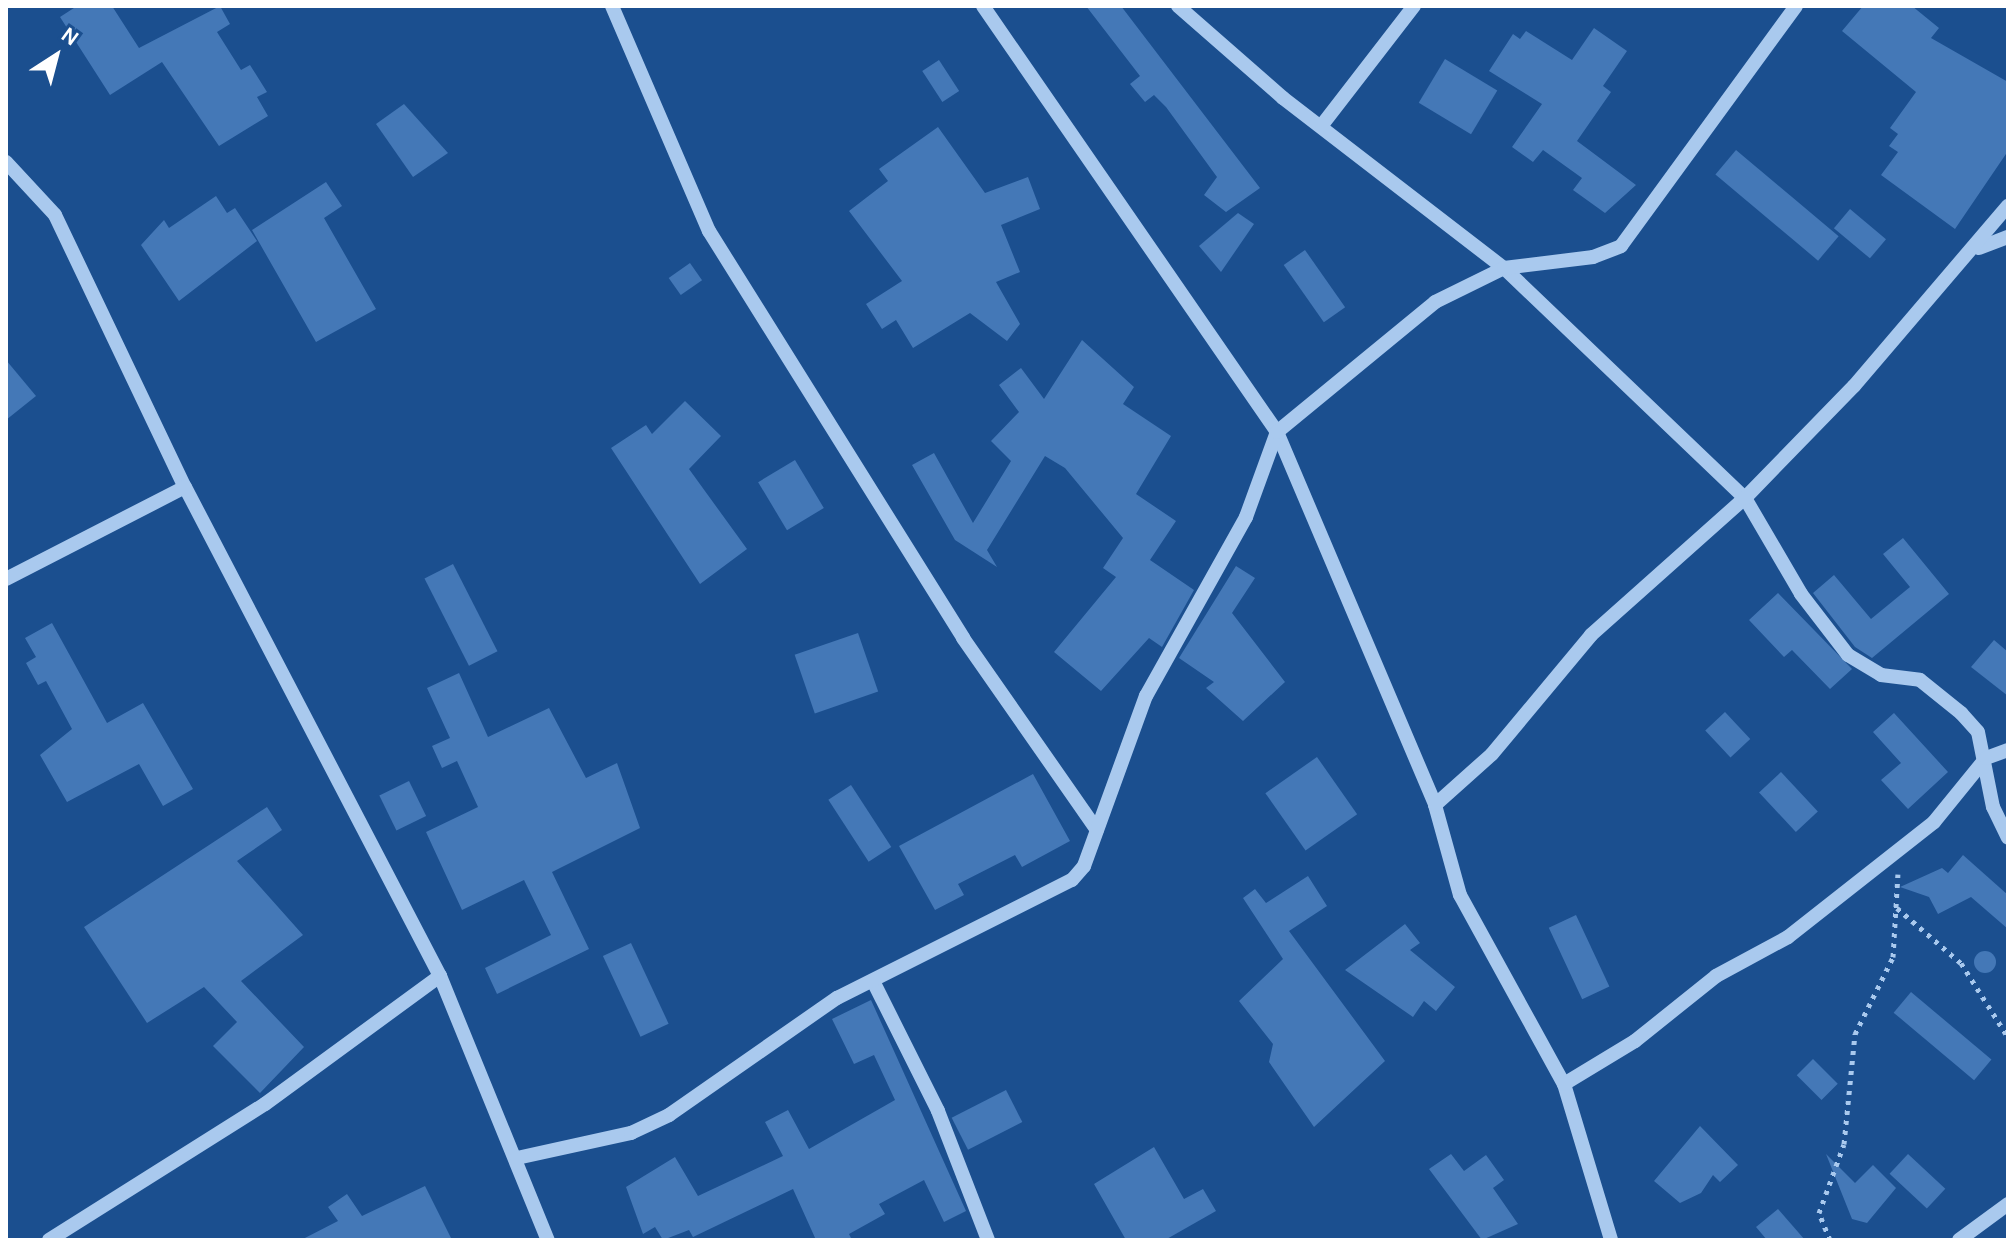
<!DOCTYPE html>
<html>
<head>
<meta charset="utf-8">
<style>
	body { margin:0 }
	#map { position:relative; width:2014px; height:1246px; overflow:hidden; background:#1b4f8f; font-family:Karla,sans-serif }
	div>[style] { position:absolute }
	.building>* { inset:0; background:#4478b7; transform-origin:0 0 }
	.round { border-radius:50% }
	.path>* { height:5px; margin-top:-2.5px; transform-origin:0; background:repeating-linear-gradient(90deg,#a9c9ee 0 4px,transparent 0 10px) }
	.minor>* { height:14px; margin:-7px; padding:0 7px; transform-origin:7px; border-radius:7px; background:#a9c9ee }
	span { translate:-50% -50%; white-space:nowrap; text-align:center; line-height:1.15; -webkit-text-stroke:6px #1b4f8f; paint-order:stroke }
	.frame { position:absolute; inset:0; border:8px solid #fff; pointer-events:none }
	.north { position:absolute; left:16px; top:16px; width:80px; height:80px; -webkit-text-stroke:6px #1b4f8f; paint-order:stroke; rotate:36deg; font-size:22px; font-weight:700; line-height:32px; text-align:center; color:#fff }
	.north::after { content:''; display:block; margin:auto; width:28px; height:36px; background:#fff; clip-path:polygon(50% 0,100% 100%,50% 72%,0 100%) }
</style>
</head>
<body>
<div id="map">
	<div class="building">
		<div style="clip-path:polygon(77px 6px,112px 6px,139px 48px,220px 6px,230px 24px,217px 32px,241px 70px,250px 65px,267px 92px,257px 97px,268px 116px,219px 146px,162px 62px,110px 95px,60px 17px)"></div>
		<div style="clip-path:polygon(1086px 6px,1121px 6px,1260px 188px,1226px 212px,1204px 195px,1217px 177px,1166px 107px,1154px 95px,1145px 102px,1130px 84px,1140px 76px)"></div>
		<div style="clip-path:polygon(1863px 6px,1912px 6px,1939px 28px,1931px 38px,2008px 82px,2008px 151px,1955px 229px,1881px 175px,1898px 152px,1889px 146px,1898px 134px,1890px 128px,1916px 92px,1842px 31px)"></div>
		<div style="clip-path:polygon(1594px 28px,1627px 51px,1603px 86px,1611px 92px,1577px 141px,1636px 185px,1605px 213px,1573px 190px,1582px 178px,1543px 150px,1533px 162px,1512px 147px,1542px 104px,1489px 71px,1513px 34px,1520px 39px,1526px 31px,1572px 60px)"></div>
		<div style="left:1445px;top:59px;width:61px;height:51px;rotate:31deg"></div>
		<div style="left:939px;top:60px;width:37px;height:20px;rotate:57deg"></div>
		<div style="clip-path:polygon(404px 104px,448px 153px,413px 177px,376px 124px)"></div>
		<div style="clip-path:polygon(938px 127px,985px 193px,1028px 177px,1040px 209px,1001px 225px,1020px 272px,996px 282px,1020px 324px,1007px 341px,970px 313px,913px 348px,896px 320px,882px 329px,866px 304px,902px 281px,849px 211px,888px 181px,879px 169px)"></div>
		<div style="left:1736px;top:150px;width:134px;height:32px;rotate:40deg"></div>
		<div style="clip-path:polygon(326px 182px,342px 206px,324px 218px,376px 309px,316px 342px,252px 230px)"></div>
		<div style="clip-path:polygon(216px 196px,227px 213px,235px 208px,257px 241px,179px 301px,141px 245px,164px 220px,169px 228px)"></div>
		<div style="left:1850px;top:209px;width:47px;height:25px;rotate:40deg"></div>
		<div style="clip-path:polygon(1238px 213px,1254px 224px,1221px 272px,1199px 246px)"></div>
		<div style="left:1305px;top:250px;width:70px;height:26px;rotate:55deg"></div>
		<div style="left:690px;top:263px;width:21px;height:26px;rotate:55deg"></div>
		<div style="clip-path:polygon(1082px 340px,1134px 387px,1123px 404px,1171px 436px,1136px 494px,1176px 521px,1150px 560px,1194px 590px,1162px 647px,1149px 638px,1101px 691px,1054px 652px,1116px 577px,1103px 568px,1123px 538px,1065px 468px,1045px 456px,987px 550px,997px 567px,955px 540px,912px 465px,934px 453px,973px 523px,1011px 461px,991px 441px,1019px 412px,999px 385px,1021px 368px,1044px 399px)"></div>
		<div style="clip-path:polygon(6px 360px,36px 396px,6px 420px)"></div>
		<div style="clip-path:polygon(685px 401px,721px 436px,689px 469px,747px 549px,700px 584px,611px 448px,646px 425px,652px 434px)"></div>
		<div style="left:795px;top:460px;width:56px;height:43px;rotate:59deg"></div>
		<div style="clip-path:polygon(1903px 538px,1949px 594px,1872px 658px,1855px 647px,1813px 593px,1834px 575px,1871px 619px,1910px 587px,1883px 554px)"></div>
		<div style="left:453px;top:564px;width:98px;height:32px;rotate:63deg"></div>
		<div style="clip-path:polygon(1236px 566px,1255px 578px,1232px 613px,1285px 682px,1243px 721px,1206px 688px,1214px 682px,1179px 658px)"></div>
		<div style="clip-path:polygon(1778px 593px,1852px 669px,1830px 689px,1792px 650px,1784px 657px,1749px 620px)"></div>
		<div style="clip-path:polygon(52px 623px,107px 723px,143px 703px,193px 789px,163px 806px,139px 764px,67px 802px,40px 755px,72px 729px,46px 681px,38px 685px,26px 663px,36px 657px,25px 638px)"></div>
		<div style="left:858px;top:633px;width:62px;height:67px;rotate:71deg"></div>
		<div style="clip-path:polygon(1994px 640px,2008px 652px,2008px 696px,1971px 667px)"></div>
		<div style="clip-path:polygon(459px 673px,488px 737px,549px 708px,586px 778px,617px 763px,640px 828px,552px 872px,589px 949px,497px 994px,485px 968px,551px 935px,524px 880px,462px 910px,426px 832px,478px 807px,457px 761px,442px 768px,432px 746px,450px 738px,427px 688px)"></div>
		<div style="left:1725px;top:712px;width:37px;height:27px;rotate:47deg"></div>
		<div style="clip-path:polygon(1894px 713px,1948px 772px,1908px 809px,1881px 780px,1901px 763px,1873px 732px)"></div>
		<div style="left:1317px;top:757px;width:70px;height:63px;rotate:55deg"></div>
		<div style="left:1781px;top:772px;width:54px;height:30px;rotate:47deg"></div>
		<div style="clip-path:polygon(1033px 774px,1070px 841px,1022px 867px,1015px 855px,958px 884px,964px 895px,935px 910px,899px 846px)"></div>
		<div style="left:409px;top:781px;width:39px;height:33px;rotate:64deg"></div>
		<div style="left:851px;top:785px;width:74px;height:27px;rotate:57deg"></div>
		<div style="clip-path:polygon(267px 807px,282px 830px,237px 861px,303px 935px,241px 981px,304px 1047px,260px 1093px,213px 1046px,237px 1022px,204px 987px,147px 1023px,84px 927px)"></div>
		<div style="clip-path:polygon(1963px 855px,2008px 895px,2008px 929px,1971px 897px,1938px 914px,1929px 897px,1900px 887px,1942px 868px,1948px 873px)"></div>
		<div style="clip-path:polygon(1308px 876px,1327px 906px,1289px 931px,1385px 1061px,1314px 1127px,1269px 1062px,1273px 1044px,1239px 1001px,1283px 959px,1243px 898px,1255px 889px,1266px 903px)"></div>
		<div style="left:1576px;top:915px;width:79px;height:30px;rotate:65deg"></div>
		<div style="clip-path:polygon(1405px 924px,1420px 943px,1410px 950px,1455px 987px,1436px 1011px,1424px 1001px,1413px 1017px,1345px 970px)"></div>
		<div style="left:631px;top:943px;width:89px;height:31px;rotate:65deg"></div>
		<div class="round" style="left:1974px;top:951px;width:22px;height:22px"></div>
		<div style="left:1911px;top:992px;width:105px;height:27px;rotate:40deg"></div>
		<div style="clip-path:polygon(871px 1000px,966px 1211px,944px 1222px,924px 1180px,879px 1204px,885px 1214px,849px 1234px,852px 1240px,816px 1240px,793px 1189px,693px 1237px,689px 1230px,663px 1240px,655px 1227px,643px 1234px,626px 1187px,675px 1157px,698px 1196px,783px 1156px,765px 1122px,788px 1110px,809px 1149px,895px 1100px,874px 1055px,854px 1064px,832px 1019px)"></div>
		<div style="left:1813px;top:1059px;width:35px;height:23px;rotate:45deg"></div>
		<div style="left:1006px;top:1090px;width:36px;height:61px;rotate:63deg"></div>
		<div style="clip-path:polygon(1700px 1126px,1738px 1165px,1720px 1182px,1713px 1175px,1701px 1193px,1680px 1203px,1654px 1181px)"></div>
		<div style="clip-path:polygon(1154px 1147px,1184px 1199px,1203px 1189px,1216px 1211px,1165px 1240px,1126px 1240px,1094px 1184px)"></div>
		<div style="clip-path:polygon(1451px 1154px,1464px 1171px,1486px 1155px,1504px 1180px,1493px 1188px,1518px 1224px,1482px 1240px,1429px 1169px)"></div>
		<div style="clip-path:polygon(1826px 1154px,1855px 1183px,1873px 1165px,1896px 1188px,1867px 1223px,1852px 1219px)"></div>
		<div style="left:1908px;top:1154px;width:51px;height:27px;rotate:43deg"></div>
		<div style="clip-path:polygon(425px 1186px,452px 1240px,301px 1240px,338px 1221px,328px 1207px,347px 1194px,362px 1216px)"></div>
		<div style="clip-path:polygon(1778px 1209px,1805px 1240px,1767px 1240px,1756px 1227px)"></div>
	</div>
	<div class="path">
		<div style="left:1897px;top:908px;width:84px;rotate:40.7deg"></div>
		<div style="left:1961px;top:963px;width:88px;rotate:57.6deg"></div>
		<div style="left:1830px;top:1240px;width:29px;rotate:-112deg"></div>
		<div style="left:1819px;top:1213px;width:73px;rotate:-70.1deg"></div>
		<div style="left:1844px;top:1144px;width:111px;rotate:-84.3deg"></div>
		<div style="left:1855px;top:1034px;width:86px;rotate:-63.7deg"></div>
		<div style="left:1893px;top:957px;width:83px;rotate:-86.6deg"></div>
	</div>
	<div class="minor">
		<div style="left:612px;top:6px;width:245px;rotate:66.7deg"></div>
		<div style="left:709px;top:231px;width:480px;rotate:58deg"></div>
		<div style="left:963px;top:638px;width:234px;rotate:55.1deg"></div>
		<div style="left:983px;top:6px;width:518px;rotate:55.39deg"></div>
		<div style="left:1277px;top:432px;width:405px;rotate:67deg"></div>
		<div style="left:1435px;top:805px;width:93px;rotate:74.5deg"></div>
		<div style="left:1460px;top:895px;width:216px;rotate:61.2deg"></div>
		<div style="left:1564px;top:1084px;width:163px;rotate:73.2deg"></div>
		<div style="left:1178px;top:6px;width:140px;rotate:41.2deg"></div>
		<div style="left:1283px;top:98px;width:279px;rotate:37.6deg"></div>
		<div style="left:1504px;top:268px;width:333px;rotate:43.7deg"></div>
		<div style="left:1745px;top:498px;width:111px;rotate:59.7deg"></div>
		<div style="left:1801px;top:594px;width:77px;rotate:52.4deg"></div>
		<div style="left:1848px;top:655px;width:39px;rotate:31deg"></div>
		<div style="left:1881px;top:675px;width:39px;rotate:7deg"></div>
		<div style="left:1920px;top:680px;width:53px;rotate:38.8deg"></div>
		<div style="left:1961px;top:713px;width:25px;rotate:48deg"></div>
		<div style="left:1978px;top:732px;width:76px;rotate:78.7deg"></div>
		<div style="left:1993px;top:807px;width:34px;rotate:64deg"></div>
		<div style="left:1322px;top:125px;width:150px;rotate:-52.3deg"></div>
		<div style="left:6px;top:162px;width:72px;rotate:47.2deg"></div>
		<div style="left:55px;top:215px;width:301px;rotate:64.5deg"></div>
		<div style="left:185px;top:487px;width:551px;rotate:62.46deg"></div>
		<div style="left:440px;top:976px;width:285px;rotate:67.8deg"></div>
		<div style="left:1979px;top:248px;width:31px;rotate:-21deg"></div>
		<div style="left:6px;top:579px;width:201px;rotate:-27.2deg"></div>
		<div style="left:1435px;top:805px;width:76px;rotate:-41.8deg"></div>
		<div style="left:1492px;top:754px;width:155px;rotate:-50.2deg"></div>
		<div style="left:1591px;top:635px;width:206px;rotate:-41.7deg"></div>
		<div style="left:1745px;top:498px;width:156px;rotate:-45.8deg"></div>
		<div style="left:1854px;top:386px;width:237px;rotate:-49.5deg"></div>
		<div style="left:873px;top:981px;width:145px;rotate:63.4deg"></div>
		<div style="left:938px;top:1111px;width:138px;rotate:68.8deg"></div>
		<div style="left:1564px;top:1084px;width:83px;rotate:-31.2deg"></div>
		<div style="left:1635px;top:1041px;width:104px;rotate:-38.7deg"></div>
		<div style="left:1716px;top:976px;width:82px;rotate:-28.4deg"></div>
		<div style="left:1788px;top:937px;width:186px;rotate:-38.2deg"></div>
		<div style="left:1934px;top:822px;width:82px;rotate:-50.9deg"></div>
		<div style="left:1986px;top:758px;width:23px;rotate:-20deg"></div>
		<div style="left:517px;top:1158px;width:117px;rotate:-12.4deg"></div>
		<div style="left:631px;top:1133px;width:42px;rotate:-25.3deg"></div>
		<div style="left:669px;top:1115px;width:205px;rotate:-34.9deg"></div>
		<div style="left:837px;top:998px;width:263px;rotate:-26.7deg"></div>
		<div style="left:1072px;top:880px;width:18px;rotate:-49deg"></div>
		<div style="left:1084px;top:866px;width:181px;rotate:-70deg"></div>
		<div style="left:1146px;top:696px;width:205px;rotate:-60.8deg"></div>
		<div style="left:1246px;top:517px;width:90px;rotate:-70deg"></div>
		<div style="left:1277px;top:432px;width:205px;rotate:-39.4deg"></div>
		<div style="left:1435px;top:302px;width:77px;rotate:-26.2deg"></div>
		<div style="left:1504px;top:268px;width:90px;rotate:-7deg"></div>
		<div style="left:1593px;top:257px;width:30px;rotate:-21deg"></div>
		<div style="left:1621px;top:246px;width:297px;rotate:-53.9deg"></div>
		<div style="left:49px;top:1240px;width:255px;rotate:-32.2deg"></div>
		<div style="left:265px;top:1104px;width:217px;rotate:-36.2deg"></div>
		<div style="left:1959px;top:1240px;width:61px;rotate:-36.3deg"></div>
	</div>
	<div class="frame"></div>
	<div class="north">N</div>
</div>
</body>
</html>
